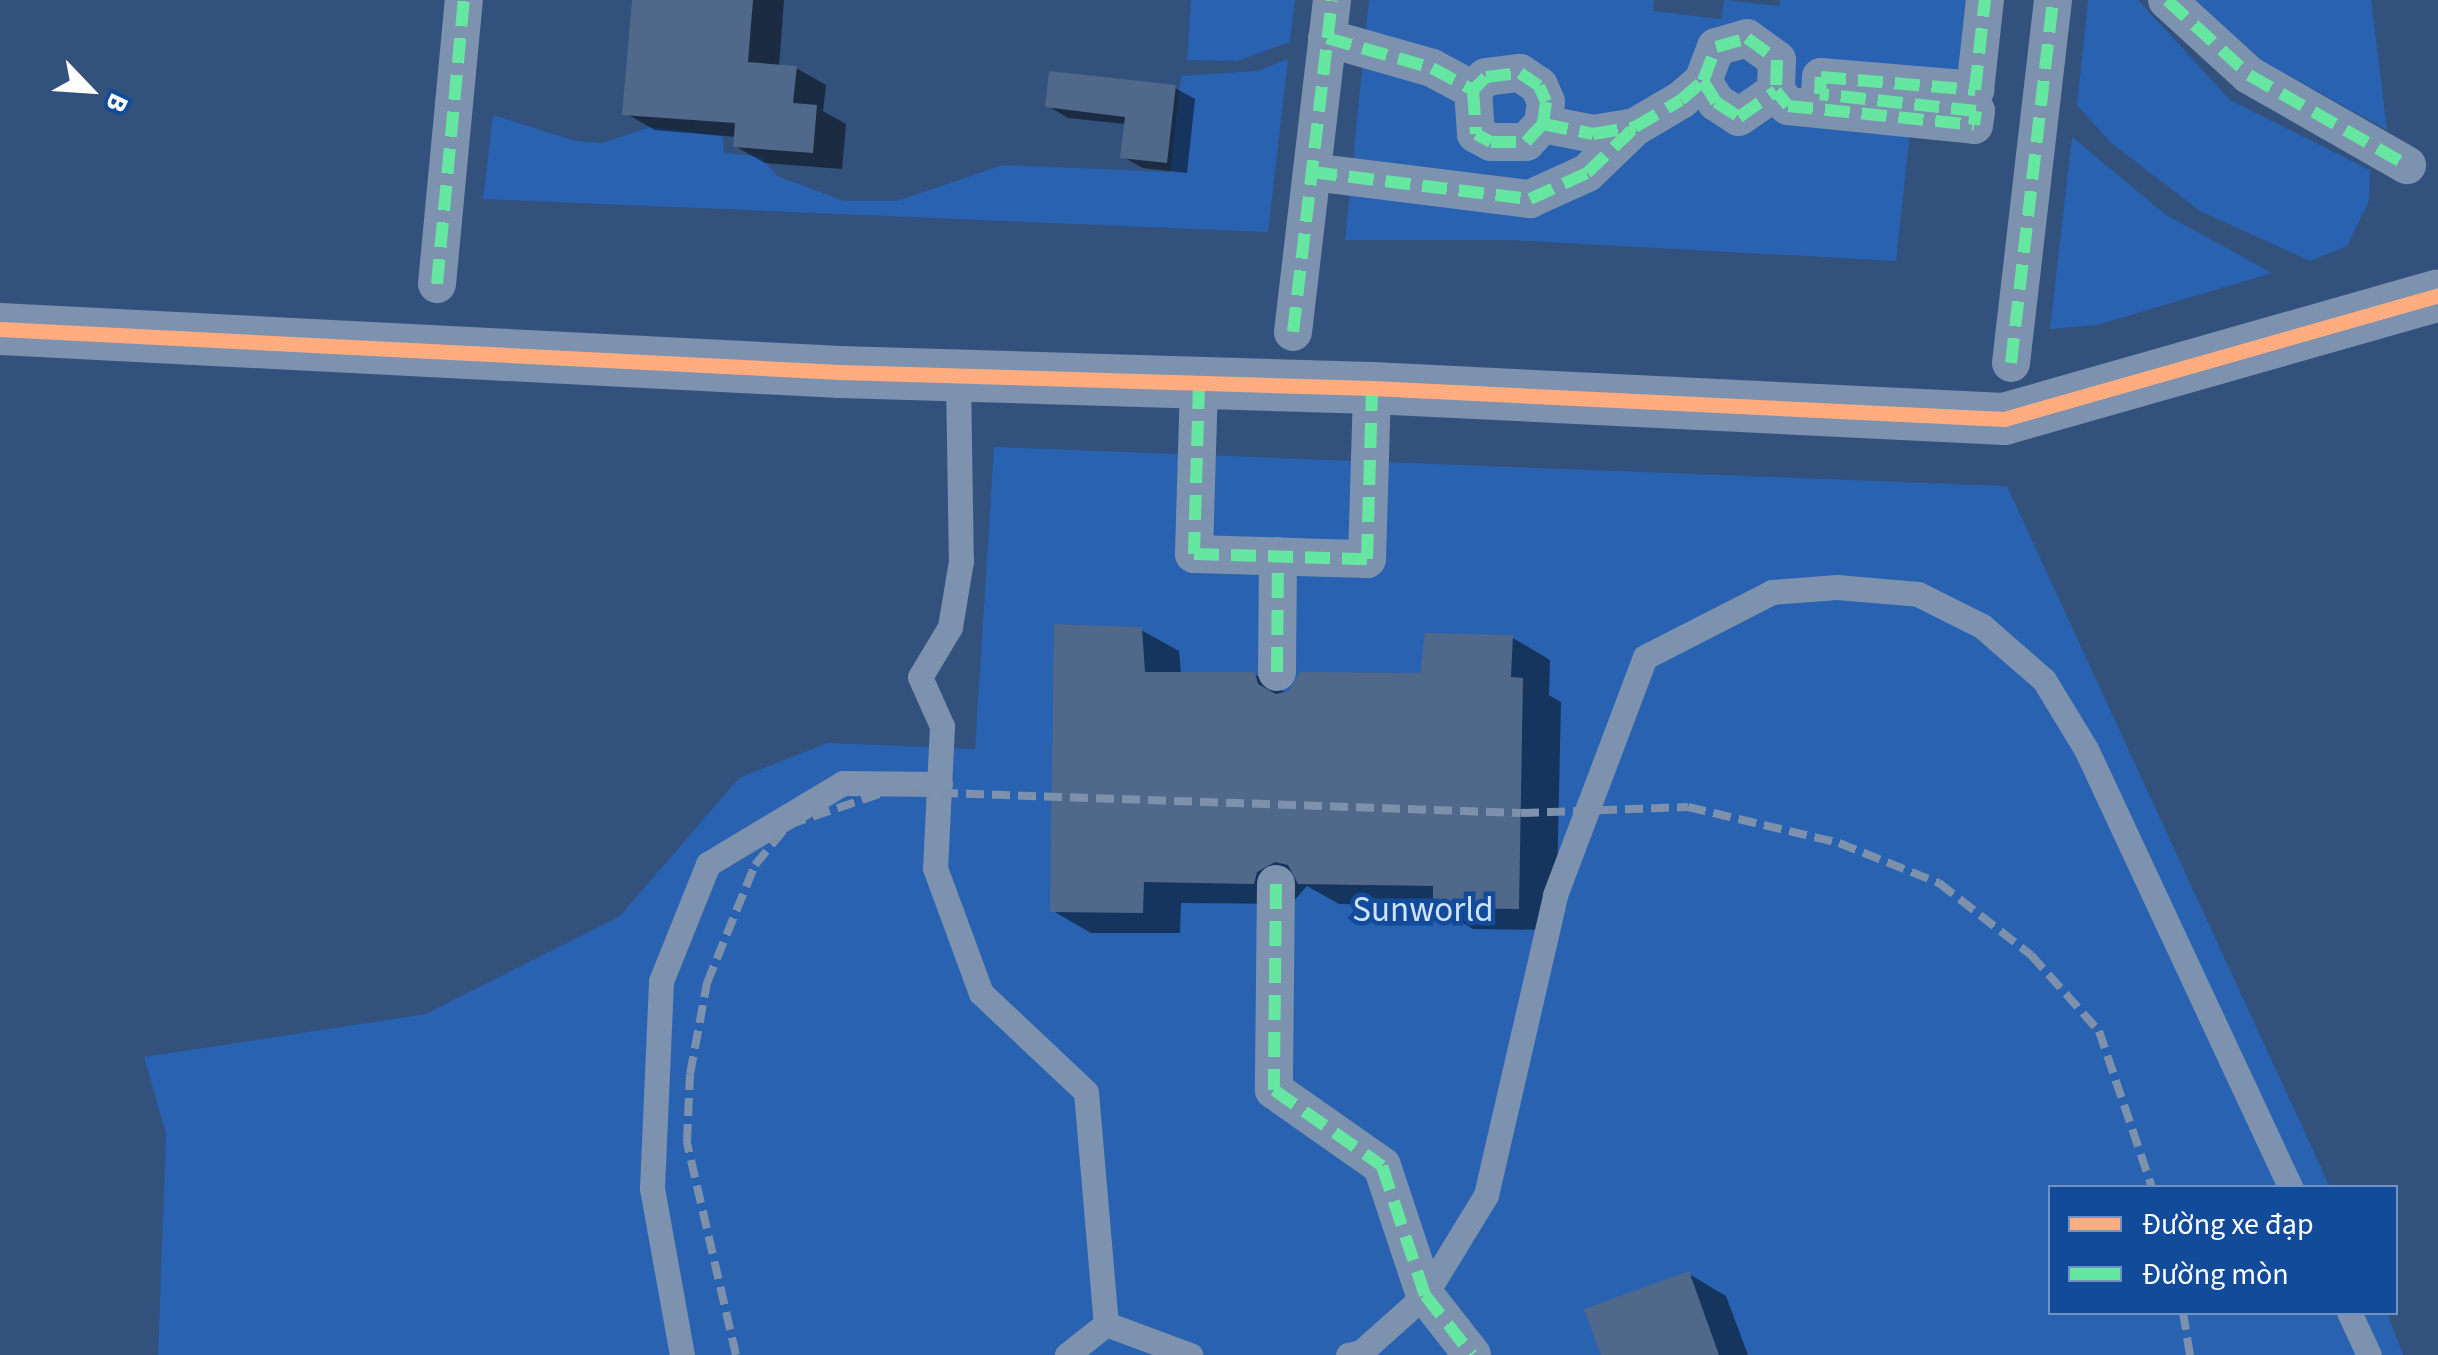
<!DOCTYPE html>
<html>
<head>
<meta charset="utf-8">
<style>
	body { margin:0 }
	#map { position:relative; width:2438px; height:1355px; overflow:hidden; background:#32517c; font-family:"Source Sans 3",sans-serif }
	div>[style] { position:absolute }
	.green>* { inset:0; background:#2862b1 }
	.shadow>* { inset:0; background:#0007 }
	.building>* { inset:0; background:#50688a }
	.service>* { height:25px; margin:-12.5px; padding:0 12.5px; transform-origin:12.5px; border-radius:12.5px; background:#7d92ae }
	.pedestrian>* { height:38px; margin:-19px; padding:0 19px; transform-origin:19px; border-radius:19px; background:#7d92ae }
	.minor>* { height:52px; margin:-26px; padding:0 26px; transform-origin:26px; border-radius:26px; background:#7d92ae }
	.rail>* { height:8px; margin-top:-4px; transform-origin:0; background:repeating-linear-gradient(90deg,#7d91ac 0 18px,transparent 0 26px) }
	.quiet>* { height:12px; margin-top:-6px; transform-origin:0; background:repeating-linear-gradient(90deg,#66e7a1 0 25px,transparent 0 37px) }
	.cycleway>* { height:15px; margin:-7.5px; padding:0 7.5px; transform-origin:7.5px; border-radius:7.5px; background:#ffac80 }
	span { translate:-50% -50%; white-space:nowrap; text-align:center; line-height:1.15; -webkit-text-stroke:9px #134b9b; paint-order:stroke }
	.park-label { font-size:35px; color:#d0e3fd }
	.legend { position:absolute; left:2048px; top:1185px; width:350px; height:130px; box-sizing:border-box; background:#134b9b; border:2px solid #7193c3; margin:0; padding:12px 18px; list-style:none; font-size:30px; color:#fff }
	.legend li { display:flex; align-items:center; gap:20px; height:50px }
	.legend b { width:50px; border:2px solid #7193c3 }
	.north { position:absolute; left:40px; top:40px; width:100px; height:100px; -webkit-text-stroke:8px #134b9b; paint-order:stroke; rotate:115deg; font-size:28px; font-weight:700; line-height:40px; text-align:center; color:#fff }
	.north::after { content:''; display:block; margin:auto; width:35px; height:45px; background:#fff; clip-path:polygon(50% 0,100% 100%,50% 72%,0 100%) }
</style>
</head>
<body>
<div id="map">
	<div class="green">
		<div style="clip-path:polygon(1191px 0,1295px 0,1290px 42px,1237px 61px,1187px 60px)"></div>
		<div style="clip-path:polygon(1369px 0,1654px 0,1653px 11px,1721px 19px,1724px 0,1779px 6px,1780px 0,1976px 0,1967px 85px,1910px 132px,1896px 261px,1508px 240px,1345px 240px)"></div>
		<div style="clip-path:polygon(2088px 0,2138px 0,2230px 100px,2370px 170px,2369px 201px,2347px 246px,2310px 261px,2200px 211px,2110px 142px,2077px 105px)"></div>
		<div style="clip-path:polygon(2194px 0,2371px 0,2387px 130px,2261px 60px,2210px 22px)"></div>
		<div style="clip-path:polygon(1288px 59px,1268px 232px,483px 199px,493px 115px,575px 141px,602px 143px,651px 127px,723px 136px,724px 153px,761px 157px,777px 176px,844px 201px,897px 201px,1003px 165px,1170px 172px,1181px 76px,1257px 71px)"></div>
		<div style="clip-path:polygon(2072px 137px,2166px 215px,2272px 273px,2097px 325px,2050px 329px)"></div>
		<div style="clip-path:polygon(994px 447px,2007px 486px,2330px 1187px,2050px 1188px,2050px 1312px,2387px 1313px,2403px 1355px,158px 1355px,166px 1134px,144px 1057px,426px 1014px,620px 916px,739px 778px,827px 743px,975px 749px)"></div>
	</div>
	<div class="shadow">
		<div style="clip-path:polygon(634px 0,784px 0,779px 67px,796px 68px,826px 85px,823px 111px,846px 124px,842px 169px,765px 163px,735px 146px,736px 137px,655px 130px,625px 113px)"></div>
		<div style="clip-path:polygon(1175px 88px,1195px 99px,1187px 173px,1143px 168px,1123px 157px,1126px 124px,1068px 118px,1048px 106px)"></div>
		<div style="clip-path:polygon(1141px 630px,1179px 651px,1181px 674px,1254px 674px,1288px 694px,1422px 675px,1513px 638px,1550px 660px,1549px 695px,1561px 702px,1556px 930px,1473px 929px,1435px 906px,1339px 904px,1307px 886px,1291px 904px,1181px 903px,1180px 933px,1091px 933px,1053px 911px)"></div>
		<div style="clip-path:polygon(1689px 1274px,1726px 1296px,1748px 1355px,1604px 1355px)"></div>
	</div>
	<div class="building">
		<div style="clip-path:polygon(632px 0,753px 0,748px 62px,797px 66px,793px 103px,817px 105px,813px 153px,733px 147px,735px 123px,622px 115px)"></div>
		<div style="clip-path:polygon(1049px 71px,1176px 85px,1167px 163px,1120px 158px,1125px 117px,1045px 107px)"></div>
		<div style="clip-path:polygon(1054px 624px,1142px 627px,1145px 672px,1255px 672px,1258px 684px,1276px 694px,1289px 691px,1300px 672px,1420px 673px,1425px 633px,1513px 635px,1511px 677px,1523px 678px,1519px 909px,1433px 908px,1433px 886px,1298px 884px,1288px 865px,1275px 862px,1257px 872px,1254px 884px,1144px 882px,1143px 913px,1050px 912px)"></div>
		<div style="clip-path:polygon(1689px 1271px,1719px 1355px,1601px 1355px,1584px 1309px)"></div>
	</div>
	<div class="service">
		<div style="left:958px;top:378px;width:183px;rotate:89.1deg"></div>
		<div style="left:961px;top:561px;width:67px;rotate:99.5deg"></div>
		<div style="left:950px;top:627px;width:58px;rotate:121deg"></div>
		<div style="left:920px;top:677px;width:54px;rotate:65.8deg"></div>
		<div style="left:942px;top:726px;width:142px;rotate:92.8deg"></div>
		<div style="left:935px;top:868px;width:133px;rotate:69.8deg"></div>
		<div style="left:981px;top:993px;width:144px;rotate:43.3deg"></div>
		<div style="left:1086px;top:1092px;width:233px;rotate:85.1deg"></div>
		<div style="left:1106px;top:1324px;width:50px;rotate:141.5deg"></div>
		<div style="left:2349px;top:1312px;width:47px;rotate:65.1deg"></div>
		<div style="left:1106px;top:1324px;width:90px;rotate:20.3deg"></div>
		<div style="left:682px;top:1355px;width:170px;rotate:-100.2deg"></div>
		<div style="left:652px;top:1188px;width:207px;rotate:-87.5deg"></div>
		<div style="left:661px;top:981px;width:126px;rotate:-68.1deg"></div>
		<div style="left:708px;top:864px;width:157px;rotate:-31deg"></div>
		<div style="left:843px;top:783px;width:97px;rotate:0.6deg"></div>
		<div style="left:1348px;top:1355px;width:13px;rotate:-13deg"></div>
		<div style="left:1361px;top:1352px;width:86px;rotate:-41.7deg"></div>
		<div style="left:1425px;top:1295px;width:117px;rotate:-58.6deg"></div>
		<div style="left:1486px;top:1195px;width:308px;rotate:-77deg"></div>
		<div style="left:1555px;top:895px;width:254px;rotate:-69.3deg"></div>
		<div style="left:1645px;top:657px;width:143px;rotate:-27.1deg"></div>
		<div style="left:1772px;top:592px;width:65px;rotate:-4.4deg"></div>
		<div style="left:1837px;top:587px;width:81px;rotate:4.9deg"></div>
		<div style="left:1918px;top:594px;width:72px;rotate:26.6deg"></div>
		<div style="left:1982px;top:626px;width:82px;rotate:41.1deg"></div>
		<div style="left:2044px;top:680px;width:81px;rotate:58.7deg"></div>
		<div style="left:2086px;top:749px;width:485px;rotate:65deg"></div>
	</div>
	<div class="pedestrian">
		<div style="left:2167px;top:0;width:111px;rotate:42.4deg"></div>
		<div style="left:2249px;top:75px;width:182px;rotate:29.7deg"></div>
		<div style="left:1327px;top:38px;width:109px;rotate:15.9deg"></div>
		<div style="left:1432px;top:68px;width:47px;rotate:28.2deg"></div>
		<div style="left:1473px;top:90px;width:18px;rotate:-45deg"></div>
		<div style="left:1486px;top:77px;width:34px;rotate:-7deg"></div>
		<div style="left:1520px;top:73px;width:23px;rotate:34deg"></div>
		<div style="left:1539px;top:86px;width:17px;rotate:66deg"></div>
		<div style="left:1546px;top:102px;width:22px;rotate:98deg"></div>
		<div style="left:1543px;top:124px;width:51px;rotate:11.3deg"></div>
		<div style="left:1593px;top:134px;width:43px;rotate:-9.5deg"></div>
		<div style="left:1635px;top:127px;width:53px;rotate:-30.4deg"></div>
		<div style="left:1681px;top:100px;width:29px;rotate:-41deg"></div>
		<div style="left:1703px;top:81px;width:36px;rotate:-69deg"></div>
		<div style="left:1716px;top:47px;width:32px;rotate:-16deg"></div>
		<div style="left:1747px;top:38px;width:37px;rotate:36deg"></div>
		<div style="left:1777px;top:60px;width:31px;rotate:92deg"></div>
		<div style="left:1776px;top:91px;width:19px;rotate:51deg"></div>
		<div style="left:1788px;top:106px;width:187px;rotate:5.8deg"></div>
		<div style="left:1974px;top:125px;width:14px;rotate:-82deg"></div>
		<div style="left:1976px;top:111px;width:157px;rotate:-173.8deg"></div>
		<div style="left:1820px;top:94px;width:17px;rotate:-87deg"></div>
		<div style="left:1821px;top:77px;width:155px;rotate:4.8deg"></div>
		<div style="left:1975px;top:90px;width:91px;rotate:-83.7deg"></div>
		<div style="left:1703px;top:81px;width:25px;rotate:58deg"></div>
		<div style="left:1716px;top:102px;width:27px;rotate:33deg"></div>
		<div style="left:1739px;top:117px;width:45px;rotate:-35.1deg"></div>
		<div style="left:1473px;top:90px;width:44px;rotate:86.1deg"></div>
		<div style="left:1476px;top:134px;width:17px;rotate:28deg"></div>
		<div style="left:1491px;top:142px;width:35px"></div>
		<div style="left:1526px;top:142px;width:25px;rotate:-47deg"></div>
		<div style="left:1312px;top:172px;width:220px;rotate:7.1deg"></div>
		<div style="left:1530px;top:199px;width:63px;rotate:-24.5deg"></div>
		<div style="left:1587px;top:173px;width:66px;rotate:-43.8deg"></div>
		<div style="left:437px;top:284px;width:285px;rotate:-84.6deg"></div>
		<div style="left:1293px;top:332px;width:334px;rotate:-83.3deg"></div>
		<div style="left:2011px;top:363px;width:365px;rotate:-83.4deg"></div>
		<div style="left:1199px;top:384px;width:170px;rotate:91.7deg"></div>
		<div style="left:1194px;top:554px;width:173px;rotate:1.7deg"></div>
		<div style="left:1367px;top:559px;width:171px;rotate:-88.3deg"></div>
		<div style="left:1277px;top:672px;width:116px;rotate:-89.5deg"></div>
		<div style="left:1276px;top:884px;width:206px;rotate:90.6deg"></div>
		<div style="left:1274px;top:1090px;width:132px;rotate:35.1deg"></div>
		<div style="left:1382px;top:1166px;width:136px;rotate:71.6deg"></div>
		<div style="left:1425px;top:1295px;width:76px;rotate:51.9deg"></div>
	</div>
	<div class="minor">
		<div style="left:0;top:329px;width:841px;rotate:2.93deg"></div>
		<div style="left:840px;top:372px;width:532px;rotate:1.72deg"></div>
		<div style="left:1372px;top:388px;width:633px;rotate:2.81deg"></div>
		<div style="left:2004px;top:419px;width:451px;rotate:-15.9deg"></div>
	</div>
	<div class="rail">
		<div style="left:2183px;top:1312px;width:44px;rotate:80.8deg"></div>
		<div style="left:736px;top:1355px;width:219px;rotate:-103deg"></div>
		<div style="left:687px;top:1142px;width:68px;rotate:-87.5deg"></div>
		<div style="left:690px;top:1074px;width:93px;rotate:-79.4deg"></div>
		<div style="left:707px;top:983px;width:127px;rotate:-67.9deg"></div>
		<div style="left:755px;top:865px;width:52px;rotate:-50.5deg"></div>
		<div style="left:788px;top:825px;width:106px;rotate:-18.8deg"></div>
		<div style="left:888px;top:791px;width:633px;rotate:1.99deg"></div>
		<div style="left:1521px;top:813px;width:167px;rotate:-2.1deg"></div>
		<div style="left:1688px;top:807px;width:155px;rotate:13.4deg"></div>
		<div style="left:1839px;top:843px;width:108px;rotate:21.8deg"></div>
		<div style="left:1939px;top:883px;width:117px;rotate:38deg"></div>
		<div style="left:2031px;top:955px;width:102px;rotate:48.2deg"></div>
		<div style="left:2099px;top:1031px;width:166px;rotate:71.3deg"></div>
	</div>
	<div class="quiet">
		<div style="left:2167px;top:0;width:111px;rotate:42.4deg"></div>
		<div style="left:2249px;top:75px;width:182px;rotate:29.7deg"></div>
		<div style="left:1327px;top:38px;width:109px;rotate:15.9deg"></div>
		<div style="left:1432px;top:68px;width:47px;rotate:28.2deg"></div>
		<div style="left:1473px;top:90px;width:18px;rotate:-45deg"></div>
		<div style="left:1486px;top:77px;width:34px;rotate:-7deg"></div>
		<div style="left:1520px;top:73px;width:23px;rotate:34deg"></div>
		<div style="left:1539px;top:86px;width:17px;rotate:66deg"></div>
		<div style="left:1546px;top:102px;width:22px;rotate:98deg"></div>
		<div style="left:1543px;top:124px;width:51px;rotate:11.3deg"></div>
		<div style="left:1593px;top:134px;width:43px;rotate:-9.5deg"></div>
		<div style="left:1635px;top:127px;width:53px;rotate:-30.4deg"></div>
		<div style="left:1681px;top:100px;width:29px;rotate:-41deg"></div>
		<div style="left:1703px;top:81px;width:36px;rotate:-69deg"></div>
		<div style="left:1716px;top:47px;width:32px;rotate:-16deg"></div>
		<div style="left:1747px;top:38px;width:37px;rotate:36deg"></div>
		<div style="left:1777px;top:60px;width:31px;rotate:92deg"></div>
		<div style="left:1776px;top:91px;width:19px;rotate:51deg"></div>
		<div style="left:1788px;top:106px;width:187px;rotate:5.8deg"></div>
		<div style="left:1974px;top:125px;width:14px;rotate:-82deg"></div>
		<div style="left:1976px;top:111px;width:157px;rotate:-173.8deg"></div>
		<div style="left:1820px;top:94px;width:17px;rotate:-87deg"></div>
		<div style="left:1821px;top:77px;width:155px;rotate:4.8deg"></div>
		<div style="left:1975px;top:90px;width:91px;rotate:-83.7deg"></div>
		<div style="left:1703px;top:81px;width:25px;rotate:58deg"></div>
		<div style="left:1716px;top:102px;width:27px;rotate:33deg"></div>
		<div style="left:1739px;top:117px;width:45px;rotate:-35.1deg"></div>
		<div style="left:1473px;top:90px;width:44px;rotate:86.1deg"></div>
		<div style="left:1476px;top:134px;width:17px;rotate:28deg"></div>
		<div style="left:1491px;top:142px;width:35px"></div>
		<div style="left:1526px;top:142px;width:25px;rotate:-47deg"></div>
		<div style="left:1312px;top:172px;width:220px;rotate:7.1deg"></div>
		<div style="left:1530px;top:199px;width:63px;rotate:-24.5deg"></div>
		<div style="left:1587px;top:173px;width:66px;rotate:-43.8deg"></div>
		<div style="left:437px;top:284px;width:285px;rotate:-84.6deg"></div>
		<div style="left:1293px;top:332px;width:334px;rotate:-83.3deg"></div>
		<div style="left:2011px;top:363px;width:365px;rotate:-83.4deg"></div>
		<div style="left:1199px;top:384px;width:170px;rotate:91.7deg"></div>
		<div style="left:1194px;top:554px;width:173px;rotate:1.7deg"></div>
		<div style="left:1367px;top:559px;width:171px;rotate:-88.3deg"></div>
		<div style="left:1277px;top:672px;width:116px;rotate:-89.5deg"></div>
		<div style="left:1276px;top:884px;width:206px;rotate:90.6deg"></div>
		<div style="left:1274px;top:1090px;width:132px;rotate:35.1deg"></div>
		<div style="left:1382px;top:1166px;width:136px;rotate:71.6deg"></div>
		<div style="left:1425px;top:1295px;width:76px;rotate:51.9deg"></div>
	</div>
	<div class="cycleway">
		<div style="left:0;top:329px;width:841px;rotate:2.93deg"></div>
		<div style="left:840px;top:372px;width:532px;rotate:1.72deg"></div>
		<div style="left:1372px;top:388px;width:633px;rotate:2.81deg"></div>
		<div style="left:2004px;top:419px;width:451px;rotate:-15.9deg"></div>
	</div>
	<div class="park-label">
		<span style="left:1423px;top:910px">Sunworld</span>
	</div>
	<ul class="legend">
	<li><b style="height:12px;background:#ffac80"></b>Đường xe đạp</li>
	<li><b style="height:12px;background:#66e7a1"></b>Đường mòn</li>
	</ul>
	<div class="north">B</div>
</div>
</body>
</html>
